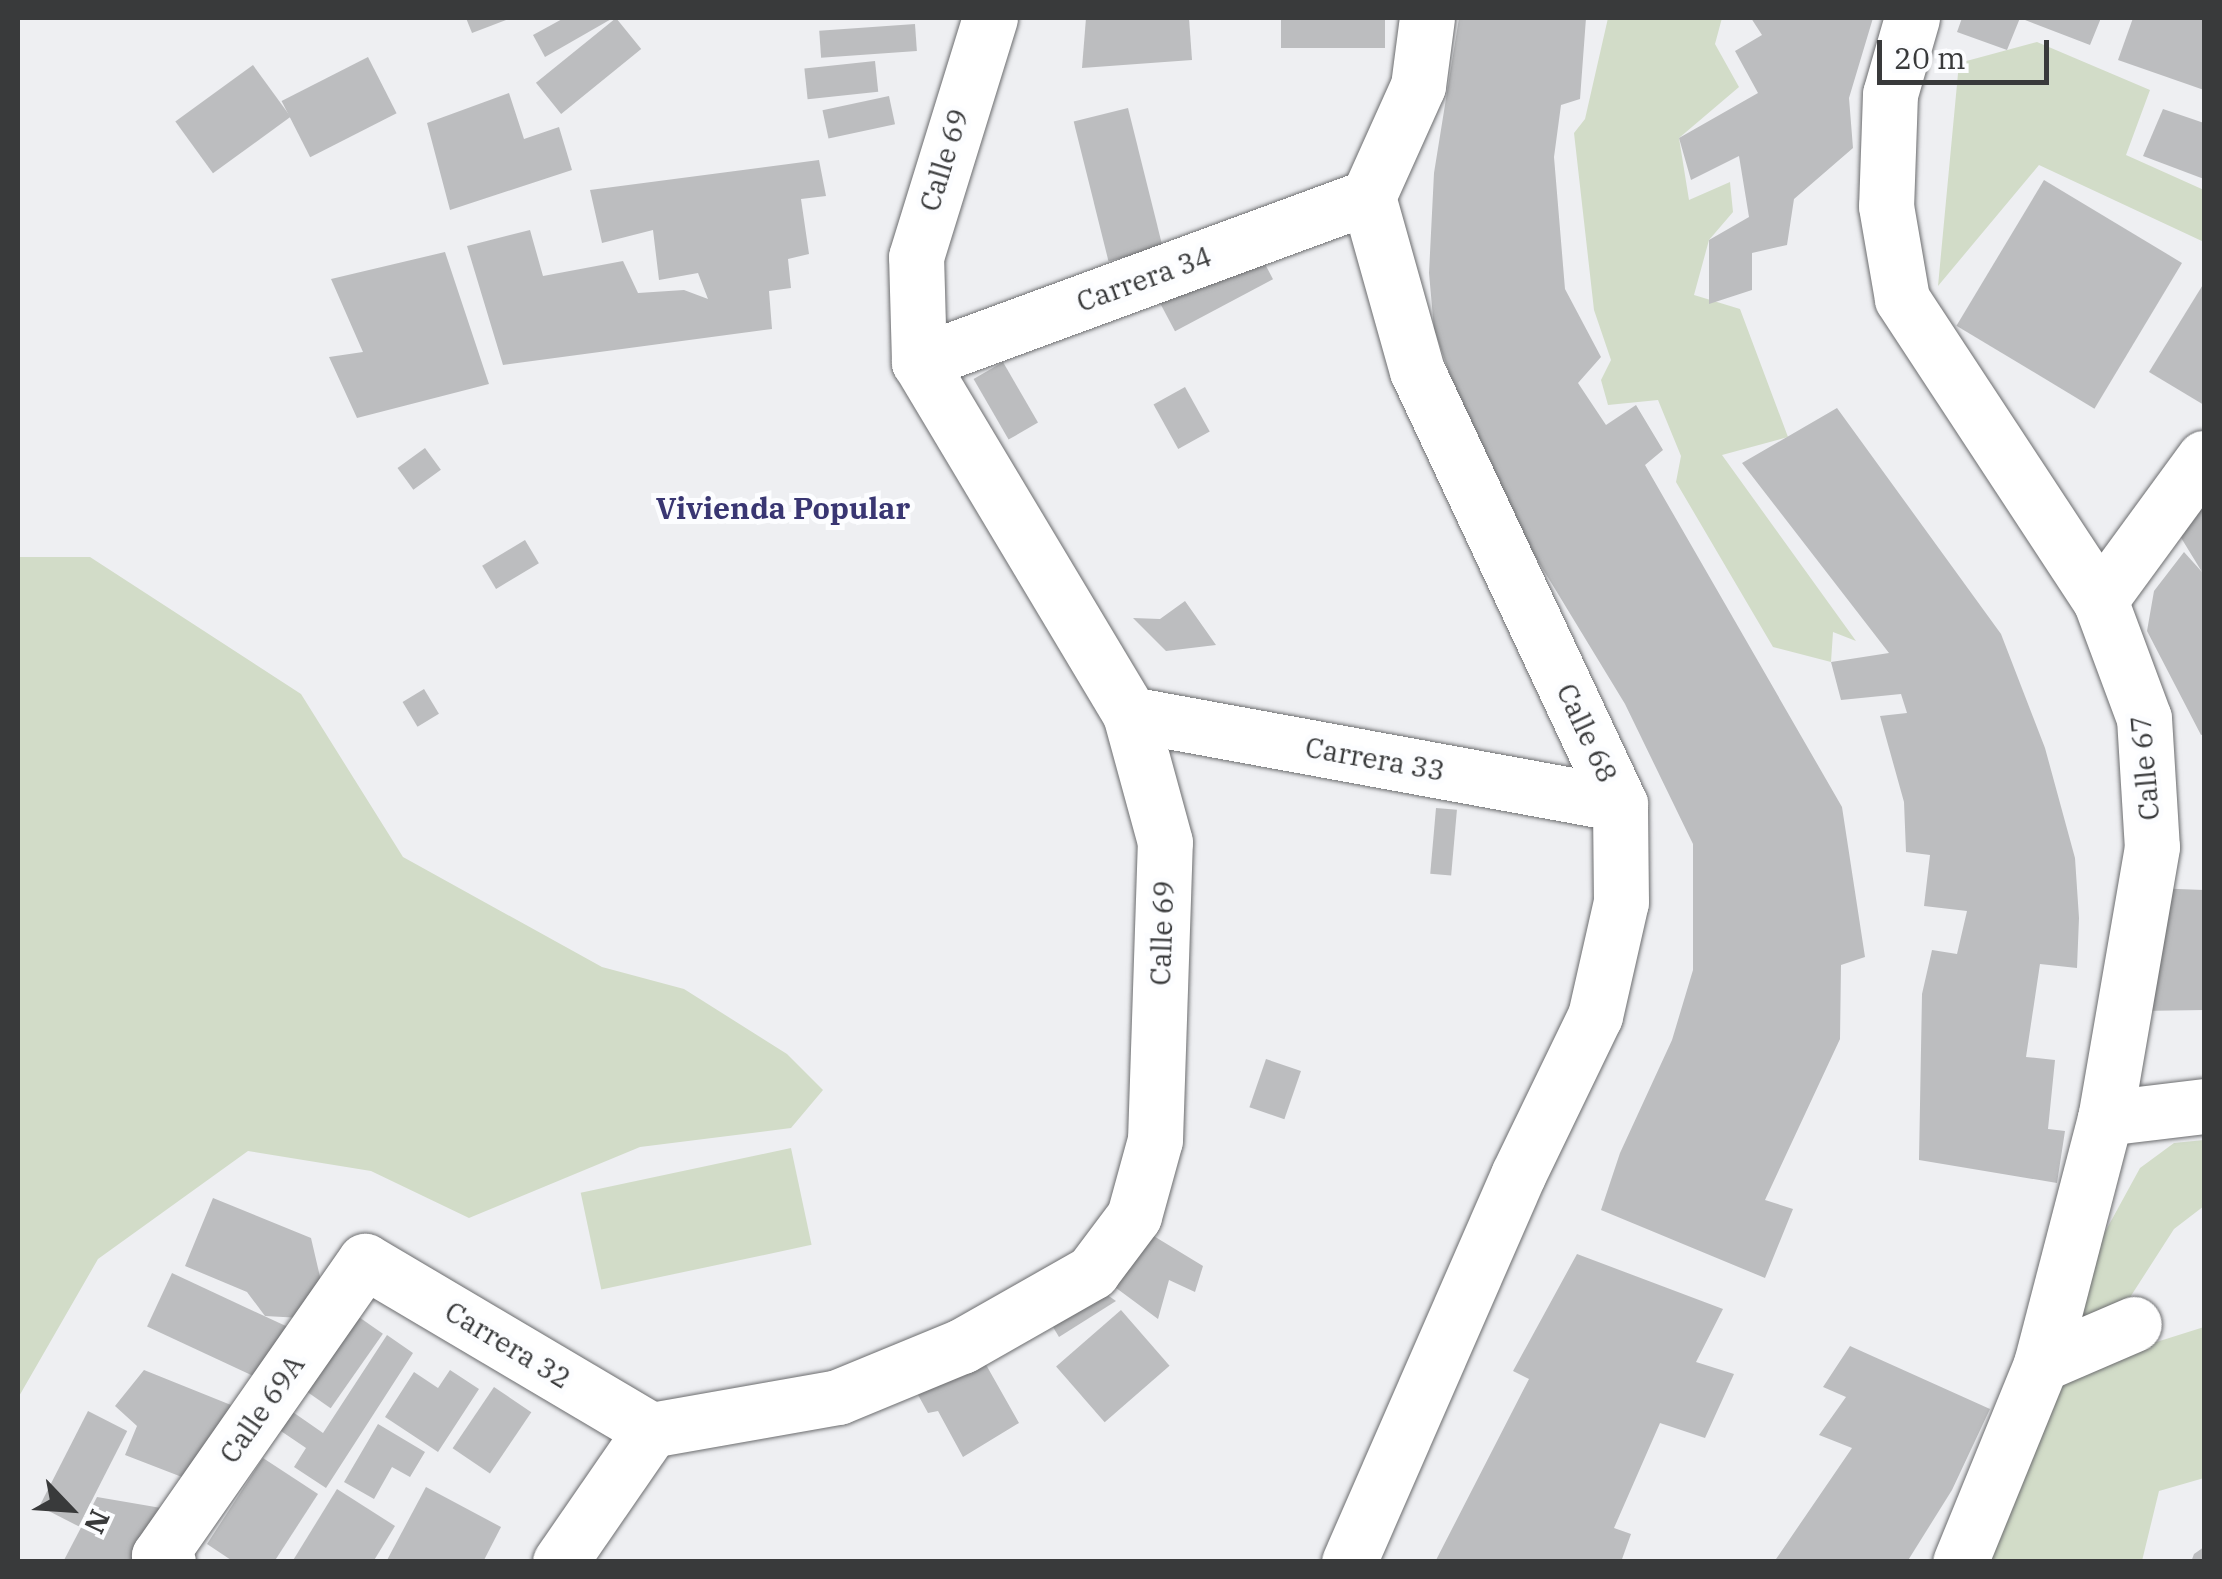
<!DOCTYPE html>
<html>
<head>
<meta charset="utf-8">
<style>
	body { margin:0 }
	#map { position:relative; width:2222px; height:1579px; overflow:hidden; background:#eeeff2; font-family:"IBM Plex Serif",serif }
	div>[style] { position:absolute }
	.green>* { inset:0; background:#d2dcc8; transform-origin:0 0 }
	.building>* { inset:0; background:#bcbdbf; transform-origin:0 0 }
	.roads { filter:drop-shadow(0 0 2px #6c6d6f) drop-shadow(0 0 2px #6c6d6f) }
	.minor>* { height:55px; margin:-27.5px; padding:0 27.5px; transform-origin:27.5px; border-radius:27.5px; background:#fff }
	span { translate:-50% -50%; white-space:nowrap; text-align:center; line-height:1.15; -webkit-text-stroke:10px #fcfdff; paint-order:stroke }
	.street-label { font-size:28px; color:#393a3b }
	.neighbourhood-label { font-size:30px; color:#393672; font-weight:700 }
	.frame { position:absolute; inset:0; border:20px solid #393a3b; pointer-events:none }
	.north { position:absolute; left:20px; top:1459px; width:100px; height:100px; -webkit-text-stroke:8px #fcfdff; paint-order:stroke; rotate:115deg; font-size:28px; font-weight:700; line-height:40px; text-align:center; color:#393a3b }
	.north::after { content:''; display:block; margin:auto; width:35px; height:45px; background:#393a3b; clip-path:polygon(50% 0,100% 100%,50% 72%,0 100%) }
	.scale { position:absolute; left:1877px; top:40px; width:172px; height:45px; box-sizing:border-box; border:5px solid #393a3b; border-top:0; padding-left:12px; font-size:30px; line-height:35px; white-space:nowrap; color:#393a3b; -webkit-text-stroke:8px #fcfdff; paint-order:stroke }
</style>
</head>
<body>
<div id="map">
	<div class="green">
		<div style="clip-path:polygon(1608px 18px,1722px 18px,1715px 44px,1739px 87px,1679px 138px,1689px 200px,1730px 182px,1733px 212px,1709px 240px,1694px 295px,1740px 309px,1788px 437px,1722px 455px,1856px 641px,1833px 632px,1831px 662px,1773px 647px,1676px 482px,1681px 456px,1658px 400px,1608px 405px,1601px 380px,1611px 360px,1594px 310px,1574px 133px,1585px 119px)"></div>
		<div style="clip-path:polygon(2037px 42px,2150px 90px,2126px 155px,2204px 190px,2204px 242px,2039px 165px,1938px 286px,1959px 63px)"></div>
		<div style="clip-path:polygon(18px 557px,90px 557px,301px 694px,403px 857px,602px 967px,684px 989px,787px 1054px,823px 1090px,791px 1128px,640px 1147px,469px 1218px,371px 1171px,248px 1151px,98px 1259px,18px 1398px)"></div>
		<div style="clip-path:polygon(2204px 1140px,2204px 1206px,2174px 1229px,2118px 1316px,2061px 1343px,2099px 1243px,2140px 1168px,2174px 1143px)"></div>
		<div style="left:791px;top:1148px;width:99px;height:215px;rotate:78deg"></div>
		<div style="clip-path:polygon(2204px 1327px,2204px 1478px,2159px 1491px,2142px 1561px,1975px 1562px,2040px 1402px,2071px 1369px)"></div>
	</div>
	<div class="building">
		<div style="clip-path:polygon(466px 18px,511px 18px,472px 33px)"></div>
		<div style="clip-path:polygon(564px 18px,613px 18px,545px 57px,533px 35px)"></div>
		<div style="left:616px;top:18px;width:40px;height:103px;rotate:51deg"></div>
		<div style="clip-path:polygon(1086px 18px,1189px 18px,1192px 60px,1082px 68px)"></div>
		<div style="left:1281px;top:18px;width:104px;height:30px"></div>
		<div style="clip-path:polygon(1459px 18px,1586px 18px,1580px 99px,1561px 105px,1554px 157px,1565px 289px,1601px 357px,1578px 383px,1606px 425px,1636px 405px,1663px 450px,1645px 465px,1842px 807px,1865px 957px,1841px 965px,1840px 1039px,1765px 1200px,1793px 1209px,1765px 1278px,1601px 1210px,1620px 1153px,1672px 1040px,1693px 970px,1693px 844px,1625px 704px,1521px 533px,1456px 392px,1434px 329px,1429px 273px,1434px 173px)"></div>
		<div style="clip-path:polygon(1751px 18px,1873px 18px,1849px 98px,1853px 148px,1794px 199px,1787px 245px,1752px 253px,1752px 290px,1709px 304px,1709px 240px,1749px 217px,1739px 156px,1691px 180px,1679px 138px,1758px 93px,1735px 51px,1762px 35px)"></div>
		<div style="clip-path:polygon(1962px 18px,2101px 18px,2090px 45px,2020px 18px,2007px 50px,1957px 32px)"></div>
		<div style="clip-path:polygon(2133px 18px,2204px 18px,2204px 90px,2118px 60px)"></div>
		<div style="left:915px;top:24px;width:27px;height:96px;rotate:86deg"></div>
		<div style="left:368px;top:57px;width:63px;height:97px;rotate:63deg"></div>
		<div style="left:875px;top:61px;width:31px;height:71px;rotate:84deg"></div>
		<div style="left:253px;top:65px;width:64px;height:96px;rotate:54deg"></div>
		<div style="clip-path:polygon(509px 93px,524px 139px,559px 127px,572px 170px,450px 210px,427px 123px)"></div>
		<div style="left:889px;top:96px;width:29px;height:68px;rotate:78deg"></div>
		<div style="left:1128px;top:108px;width:144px;height:56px;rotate:76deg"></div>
		<div style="clip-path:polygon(2163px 109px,2204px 123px,2204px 179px,2143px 156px)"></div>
		<div style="clip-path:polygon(819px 160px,826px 196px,801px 199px,809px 254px,788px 259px,791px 288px,769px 291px,772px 329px,503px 365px,467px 246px,530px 230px,543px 276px,623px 261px,638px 293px,684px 290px,708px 299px,698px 273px,659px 280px,653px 230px,602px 243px,590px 190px)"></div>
		<div style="left:2044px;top:180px;width:161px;height:170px;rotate:31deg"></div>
		<div style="left:1258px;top:251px;width:32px;height:111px;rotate:62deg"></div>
		<div style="clip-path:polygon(445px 252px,489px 384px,357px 418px,329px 357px,363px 352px,331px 279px)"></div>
		<div style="clip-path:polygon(2204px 283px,2204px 405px,2149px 372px)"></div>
		<div style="left:1003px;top:362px;width:70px;height:34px;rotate:60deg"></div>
		<div style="left:1185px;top:387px;width:51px;height:36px;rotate:61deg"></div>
		<div style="clip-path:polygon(1837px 408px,2001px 634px,2045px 748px,2075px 858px,2079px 918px,2077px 968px,2040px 964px,2026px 1057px,2055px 1060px,2048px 1129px,2065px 1131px,2057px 1183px,1919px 1160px,1922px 994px,1932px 950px,1957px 954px,1967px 911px,1924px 906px,1930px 855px,1906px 852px,1904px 802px,1880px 716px,1907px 713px,1901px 694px,1841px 700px,1831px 662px,1889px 653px,1742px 463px)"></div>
		<div style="left:425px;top:448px;width:27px;height:34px;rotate:54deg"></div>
		<div style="clip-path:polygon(2204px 486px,2204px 734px,2201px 735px,2147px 631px,2154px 591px,2184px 552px,2202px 572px,2172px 523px)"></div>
		<div style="left:525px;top:540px;width:27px;height:50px;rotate:59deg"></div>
		<div style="clip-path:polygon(1185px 601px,1216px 645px,1166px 651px,1133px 618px,1160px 619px)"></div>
		<div style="left:424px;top:689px;width:29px;height:25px;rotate:59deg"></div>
		<div style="left:1436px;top:808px;width:21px;height:66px;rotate:5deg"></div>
		<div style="clip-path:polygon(2152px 888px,2204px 890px,2204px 1010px,2140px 1011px)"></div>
		<div style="left:1266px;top:1059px;width:37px;height:51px;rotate:19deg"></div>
		<div style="clip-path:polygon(213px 1198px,311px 1238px,321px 1281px,301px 1318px,265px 1316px,247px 1292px,185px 1266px)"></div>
		<div style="clip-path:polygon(1134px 1224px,1203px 1266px,1195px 1292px,1169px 1280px,1158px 1319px,1100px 1276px)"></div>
		<div style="clip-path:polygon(1577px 1254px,1723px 1309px,1696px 1362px,1734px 1374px,1705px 1438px,1660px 1423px,1614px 1528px,1631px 1534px,1621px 1562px,1435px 1562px,1529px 1379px,1513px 1371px)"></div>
		<div style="left:172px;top:1273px;width:128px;height:59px;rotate:25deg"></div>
		<div style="clip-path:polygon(1090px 1283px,1116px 1301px,1059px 1337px,1044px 1312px)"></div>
		<div style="left:346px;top:1308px;width:45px;height:91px;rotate:35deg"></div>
		<div style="left:1121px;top:1310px;width:74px;height:86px;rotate:49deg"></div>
		<div style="clip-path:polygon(387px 1335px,413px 1353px,326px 1488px,294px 1467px,306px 1448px,275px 1427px,287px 1408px,323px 1433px)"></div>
		<div style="clip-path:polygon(1850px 1346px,1990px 1409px,1952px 1490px,1907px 1562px,1774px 1562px,1852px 1448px,1819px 1435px,1846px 1397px,1823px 1387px)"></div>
		<div style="clip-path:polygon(976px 1347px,1019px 1423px,963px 1457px,938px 1411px,928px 1413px,912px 1384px)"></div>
		<div style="clip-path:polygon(144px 1370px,231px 1405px,200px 1484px,125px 1455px,137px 1426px,115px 1406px)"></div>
		<div style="clip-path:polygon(450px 1370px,479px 1389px,438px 1452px,385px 1417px,414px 1372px,438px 1388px)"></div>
		<div style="left:494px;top:1387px;width:45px;height:74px;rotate:34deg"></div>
		<div style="left:88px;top:1411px;width:44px;height:107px;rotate:27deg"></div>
		<div style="clip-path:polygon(378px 1424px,425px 1452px,410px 1477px,392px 1467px,374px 1499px,344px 1482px)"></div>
		<div style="clip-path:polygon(263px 1458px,318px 1494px,274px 1562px,234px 1562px,207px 1544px)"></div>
		<div style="clip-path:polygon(426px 1487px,501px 1527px,483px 1562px,386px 1562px)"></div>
		<div style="clip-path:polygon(337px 1489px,395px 1526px,373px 1562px,292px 1562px)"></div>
		<div style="clip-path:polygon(97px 1497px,167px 1509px,139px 1562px,63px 1562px)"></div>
		<div style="clip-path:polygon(2204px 1547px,2204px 1562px,2191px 1562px,2194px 1554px)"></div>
	</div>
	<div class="roads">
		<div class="minor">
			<div style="left:1912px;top:18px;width:79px;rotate:106.1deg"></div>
			<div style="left:1890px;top:94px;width:112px;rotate:92deg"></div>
			<div style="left:1886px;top:206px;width:94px;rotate:80.2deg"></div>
			<div style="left:1902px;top:299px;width:360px;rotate:56.7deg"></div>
			<div style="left:2100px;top:600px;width:126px;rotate:69.6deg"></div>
			<div style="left:2144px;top:718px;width:129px;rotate:86.5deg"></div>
			<div style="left:2152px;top:847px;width:275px;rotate:99.8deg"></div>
			<div style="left:2105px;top:1118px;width:254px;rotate:104.6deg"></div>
			<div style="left:2041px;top:1364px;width:214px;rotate:112.2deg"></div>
			<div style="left:919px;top:362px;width:478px;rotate:-20.2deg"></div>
			<div style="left:2100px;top:600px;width:176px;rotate:-53.8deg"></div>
			<div style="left:1130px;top:714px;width:498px;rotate:10.4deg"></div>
			<div style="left:2105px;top:1118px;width:100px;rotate:-6.9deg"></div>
			<div style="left:2041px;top:1364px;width:101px;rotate:-23.3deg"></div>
			<div style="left:168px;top:1562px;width:11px;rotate:-146deg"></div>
			<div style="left:159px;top:1556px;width:360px;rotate:-55.1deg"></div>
			<div style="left:365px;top:1261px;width:332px;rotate:30.6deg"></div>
			<div style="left:560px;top:1562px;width:160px;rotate:-55.4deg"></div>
			<div style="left:651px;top:1430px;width:190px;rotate:-10deg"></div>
			<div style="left:838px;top:1397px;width:134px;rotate:-22.4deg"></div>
			<div style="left:962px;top:1346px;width:150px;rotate:-29.6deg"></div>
			<div style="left:1092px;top:1272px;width:70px;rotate:-53.1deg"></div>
			<div style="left:1134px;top:1216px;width:79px;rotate:-74.6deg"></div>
			<div style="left:1155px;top:1140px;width:298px;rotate:-88.1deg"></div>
			<div style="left:1165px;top:842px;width:133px;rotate:-105.3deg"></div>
			<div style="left:1130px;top:714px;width:410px;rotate:-120.9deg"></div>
			<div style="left:919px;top:362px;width:105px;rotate:-91.6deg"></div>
			<div style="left:916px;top:257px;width:250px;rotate:-72.8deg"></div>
			<div style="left:1349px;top:1562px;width:422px;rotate:-66.4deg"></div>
			<div style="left:1518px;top:1175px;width:177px;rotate:-64.2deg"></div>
			<div style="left:1595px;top:1016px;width:117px;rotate:-77.2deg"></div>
			<div style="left:1621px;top:902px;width:98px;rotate:-90.6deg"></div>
			<div style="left:1620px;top:804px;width:478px;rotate:-115.1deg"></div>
			<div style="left:1417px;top:371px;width:181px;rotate:-105.7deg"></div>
			<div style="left:1368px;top:197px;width:122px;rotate:-65.8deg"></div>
			<div style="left:1418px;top:86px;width:69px;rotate:-82.5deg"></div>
		</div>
	</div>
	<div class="street-label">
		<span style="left:944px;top:160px;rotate:-73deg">Calle 69</span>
		<span style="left:1144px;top:279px;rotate:-20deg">Carrera 34</span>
		<span style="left:1587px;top:733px;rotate:65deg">Calle 68</span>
		<span style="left:1375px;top:759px;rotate:10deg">Carrera 33</span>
		<span style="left:2145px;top:768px;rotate:-95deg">Calle 67</span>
		<span style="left:1162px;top:933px;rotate:-88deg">Calle 69</span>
		<span style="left:508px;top:1345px;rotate:31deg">Carrera 32</span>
		<span style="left:262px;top:1409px;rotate:-55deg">Calle 69A</span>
	</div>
	<div class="neighbourhood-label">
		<span style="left:783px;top:508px">Vivienda Popular</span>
	</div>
	<div class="frame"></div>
	<div class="north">N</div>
	<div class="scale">20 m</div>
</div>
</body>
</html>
